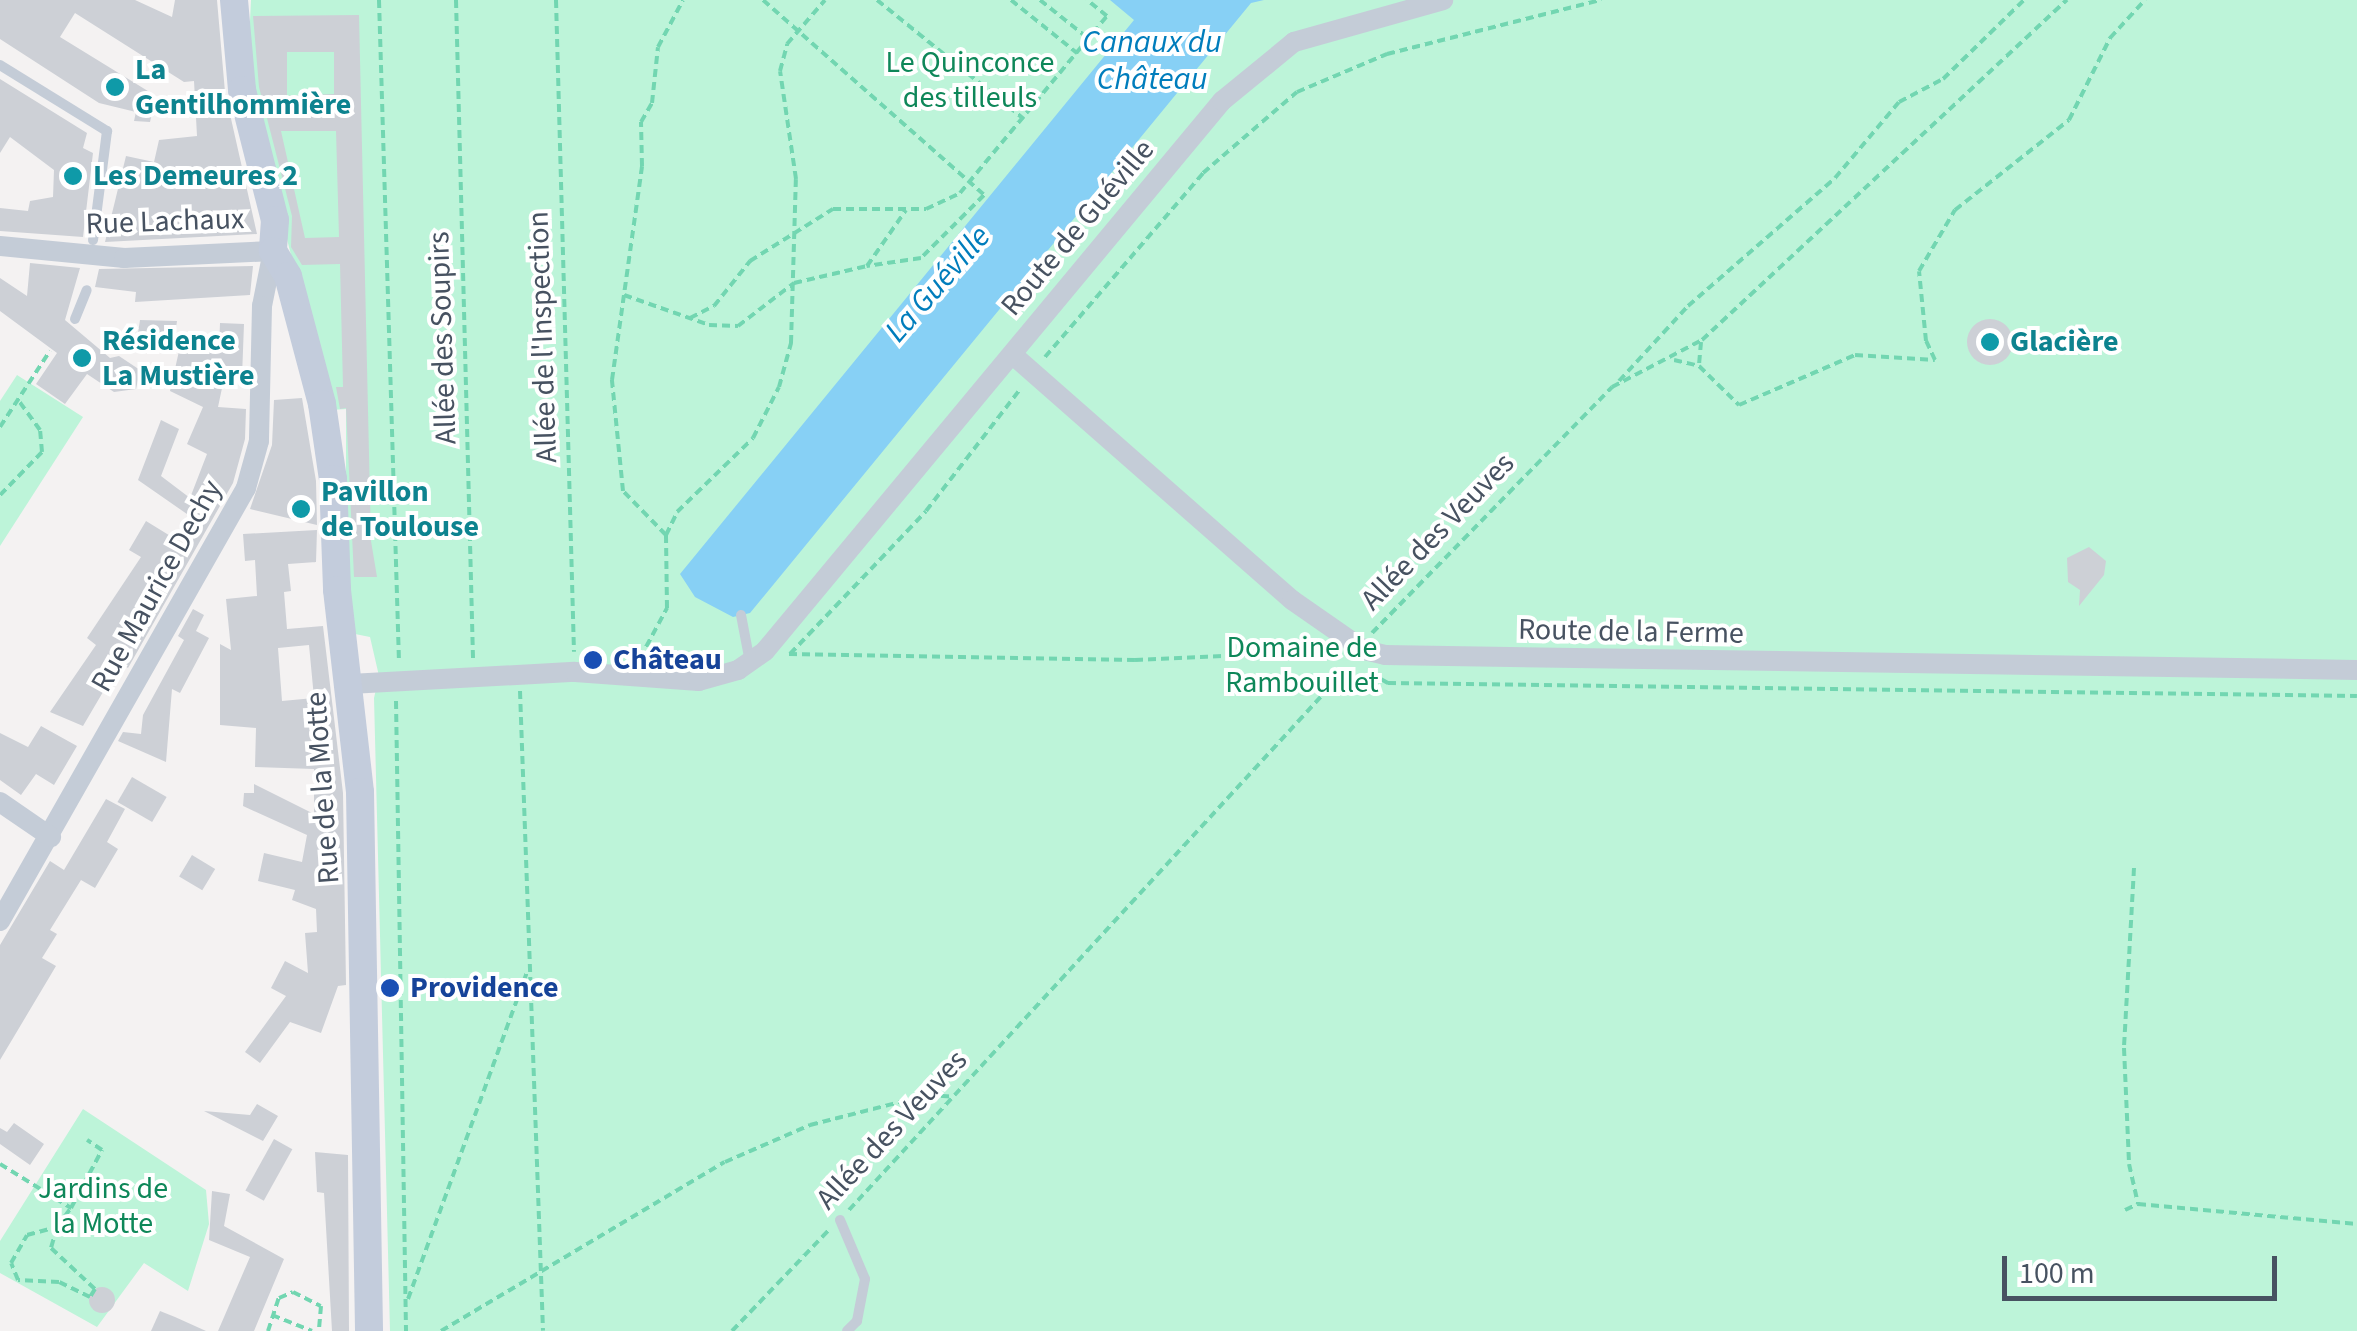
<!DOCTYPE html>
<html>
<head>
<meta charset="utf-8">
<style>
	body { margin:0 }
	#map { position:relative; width:2357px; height:1331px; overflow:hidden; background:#f4f2f2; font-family:"Source Sans 3",sans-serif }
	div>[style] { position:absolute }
	.green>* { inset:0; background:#bdf4d9 }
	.water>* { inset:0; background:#87d0f5 }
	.building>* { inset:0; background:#cdd0d6; transform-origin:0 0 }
	.round { border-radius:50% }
	.path>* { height:4px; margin-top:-2px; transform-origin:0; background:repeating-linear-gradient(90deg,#72d6b1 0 8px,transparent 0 13px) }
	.lane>* { height:10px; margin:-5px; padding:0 5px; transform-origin:5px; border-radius:5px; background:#c4ccd7 }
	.street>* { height:20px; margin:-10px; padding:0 10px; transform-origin:10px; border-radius:10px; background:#c4ccd7 }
	.secondary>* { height:28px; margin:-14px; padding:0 14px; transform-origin:14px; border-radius:14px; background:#c3ccdc }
	.dots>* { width:28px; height:28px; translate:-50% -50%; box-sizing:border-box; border:5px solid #fff; border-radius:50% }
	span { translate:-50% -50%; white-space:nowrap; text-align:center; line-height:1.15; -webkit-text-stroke:8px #fff; paint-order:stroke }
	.park-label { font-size:30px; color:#0e8759 }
	.culture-label { font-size:30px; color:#0d838f; font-weight:700 }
	.left { translate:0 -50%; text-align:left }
	.street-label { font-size:30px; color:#475261 }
	.transit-label { font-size:30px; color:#164399; font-weight:700 }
	.water-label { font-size:32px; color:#007dbc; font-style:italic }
	.scale { position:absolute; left:2002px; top:1256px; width:275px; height:45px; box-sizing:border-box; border:5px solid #475261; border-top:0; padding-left:12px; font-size:30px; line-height:35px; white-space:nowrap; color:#475261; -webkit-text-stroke:8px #fff; paint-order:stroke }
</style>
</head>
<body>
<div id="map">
	<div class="green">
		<div style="clip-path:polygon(251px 0,2357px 0,2357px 1331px,390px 1331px,374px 698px,379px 676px,370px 637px,355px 634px,346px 596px,346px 409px,331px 410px,247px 84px)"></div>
		<div style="clip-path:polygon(17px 375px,83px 417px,0 546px,0 401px)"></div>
		<div style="clip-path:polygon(83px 1109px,206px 1190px,209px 1224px,188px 1291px,144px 1263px,97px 1327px,0 1273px,0 1241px)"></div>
	</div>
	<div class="water">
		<div style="clip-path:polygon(1110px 0,1264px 0,1251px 3px,750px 613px,733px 617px,695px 597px,680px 574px,1134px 20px)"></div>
	</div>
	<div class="building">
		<div style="clip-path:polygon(0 0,135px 0,172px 17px,175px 0,217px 0,225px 92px,257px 234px,105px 242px,126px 156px,154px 162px,159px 140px,197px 136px,194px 81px,184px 82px,75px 13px,60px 37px,156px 96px,150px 122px,134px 121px,136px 112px,99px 103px,0 39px)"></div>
		<div style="clip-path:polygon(evenodd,359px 15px,371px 541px,377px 577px,354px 577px,346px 408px,340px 409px,336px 387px,343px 387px,340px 264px,302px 265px,291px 247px,292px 216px,259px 87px,253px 16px,359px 15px,287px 52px,334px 52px,334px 94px,287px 96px,287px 52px,359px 15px,281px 131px,336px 131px,339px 237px,305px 238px,281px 131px)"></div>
		<div style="clip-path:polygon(0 79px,87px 133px,83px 148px,93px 153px,83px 237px,0 231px,0 208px,28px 211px,30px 201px,53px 197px,54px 170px,10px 137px,0 153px)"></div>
		<div style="clip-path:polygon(30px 263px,80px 268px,65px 320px,110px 358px,119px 356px,140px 370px,136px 389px,114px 392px,87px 374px,65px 404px,36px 384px,57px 353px,0 311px,0 278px,27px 296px)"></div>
		<div style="clip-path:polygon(253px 266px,250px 295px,135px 302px,136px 292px,95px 287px,99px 269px)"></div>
		<div class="round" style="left:1967px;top:319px;width:46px;height:46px"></div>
		<div style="clip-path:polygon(140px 320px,177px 321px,175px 335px,219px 349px,220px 323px,244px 324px,242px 377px,225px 374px,218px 407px,246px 409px,245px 439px,233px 483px,128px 668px,120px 663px,83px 726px,50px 712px,96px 645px,87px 638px,141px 557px,129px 550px,146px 521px,185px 545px,197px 521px,138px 480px,161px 420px,179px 429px,161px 476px,190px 498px,207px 454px,187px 444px,203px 407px,170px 391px,179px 351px,137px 340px)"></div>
		<div style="clip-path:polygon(302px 398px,316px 481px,317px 525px,250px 509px,272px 445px,274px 400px)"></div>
		<div style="clip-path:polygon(evenodd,317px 530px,316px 562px,288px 564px,291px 591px,284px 592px,287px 629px,323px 626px,343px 793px,346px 985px,338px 986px,321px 1033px,290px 1022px,260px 1063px,245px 1052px,286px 996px,271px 988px,285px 961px,308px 973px,305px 933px,317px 932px,316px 909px,292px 900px,295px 890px,258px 881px,264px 853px,302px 862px,307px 835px,243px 806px,244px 793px,254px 793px,254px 784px,314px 814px,314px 769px,255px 767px,256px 728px,220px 725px,220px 644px,231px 650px,226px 599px,257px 596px,255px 560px,245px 561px,243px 534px,317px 530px,309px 645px,314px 698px,282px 701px,278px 648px,309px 645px)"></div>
		<div style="clip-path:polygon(2089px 547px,2106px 561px,2104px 575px,2079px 606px,2080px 590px,2068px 582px,2067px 558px)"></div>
		<div style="clip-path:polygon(193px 609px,204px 615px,196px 631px,209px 638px,180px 693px,172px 689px,166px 762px,118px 741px,123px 732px,141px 734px,143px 715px,184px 640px,178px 636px)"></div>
		<div style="clip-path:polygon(41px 726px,77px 746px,54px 785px,36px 774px,21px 795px,0 780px,0 733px,28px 747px)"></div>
		<div style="left:132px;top:777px;width:40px;height:29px;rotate:30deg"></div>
		<div style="clip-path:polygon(106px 799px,125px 809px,107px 842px,118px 849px,95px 888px,81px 880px,50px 930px,57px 934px,42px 958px,56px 966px,0 1060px,0 945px,50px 861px,64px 870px)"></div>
		<div style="left:192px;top:855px;width:27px;height:25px;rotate:31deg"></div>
		<div style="clip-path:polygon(257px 1104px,278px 1116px,263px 1141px,204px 1111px,250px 1115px)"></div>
		<div style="clip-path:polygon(14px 1123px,44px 1144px,30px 1165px,0 1144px,0 1128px,7px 1132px)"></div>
		<div style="left:274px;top:1139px;width:21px;height:59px;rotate:29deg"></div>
		<div style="clip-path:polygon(315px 1152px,348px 1155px,349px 1331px,332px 1331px,324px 1193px,317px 1192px)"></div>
		<div style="clip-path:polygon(212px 1191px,230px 1194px,224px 1226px,284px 1259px,254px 1331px,218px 1331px,250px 1257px,209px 1240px)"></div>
		<div class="round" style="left:89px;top:1287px;width:26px;height:26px"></div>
		<div style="clip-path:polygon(160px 1311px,175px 1317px,206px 1331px,151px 1331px)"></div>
	</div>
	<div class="path">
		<div style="left:379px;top:0;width:662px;rotate:88.27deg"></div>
		<div style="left:456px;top:0;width:660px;rotate:88.52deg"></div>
		<div style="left:556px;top:0;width:652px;rotate:88.42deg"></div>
		<div style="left:763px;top:0;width:295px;rotate:41.4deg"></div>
		<div style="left:984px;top:195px;width:89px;rotate:135deg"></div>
		<div style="left:921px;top:258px;width:55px;rotate:171.6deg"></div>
		<div style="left:877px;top:0;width:189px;rotate:39deg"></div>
		<div style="left:1011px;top:0;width:85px;rotate:38.8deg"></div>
		<div style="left:1040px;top:0;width:63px;rotate:38.5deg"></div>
		<div style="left:624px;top:295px;width:90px;rotate:19.4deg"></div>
		<div style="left:709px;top:325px;width:29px;rotate:2deg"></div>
		<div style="left:738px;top:326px;width:71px;rotate:-37.5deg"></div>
		<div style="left:794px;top:283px;width:75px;rotate:-13.1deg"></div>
		<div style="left:867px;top:266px;width:68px;rotate:-55.1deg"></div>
		<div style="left:690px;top:318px;width:27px;rotate:-27deg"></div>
		<div style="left:714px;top:306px;width:58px;rotate:-51.3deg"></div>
		<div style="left:750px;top:261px;width:98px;rotate:-32.1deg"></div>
		<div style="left:833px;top:209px;width:93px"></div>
		<div style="left:926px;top:209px;width:38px;rotate:-25deg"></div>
		<div style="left:960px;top:193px;width:230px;rotate:-50.3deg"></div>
		<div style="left:1107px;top:16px;width:26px;rotate:-141deg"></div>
		<div style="left:1701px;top:342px;width:24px;rotate:95deg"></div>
		<div style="left:1699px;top:366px;width:56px;rotate:44.3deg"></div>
		<div style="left:1739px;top:405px;width:126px;rotate:-23.3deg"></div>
		<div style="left:1855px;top:355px;width:80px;rotate:3.6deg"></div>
		<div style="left:1935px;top:360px;width:21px;rotate:-115deg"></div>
		<div style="left:1926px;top:341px;width:70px;rotate:-95.7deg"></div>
		<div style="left:1919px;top:271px;width:71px;rotate:-59.5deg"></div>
		<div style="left:1955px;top:210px;width:145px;rotate:-38.3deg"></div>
		<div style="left:2069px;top:120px;width:92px;rotate:-63.4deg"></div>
		<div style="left:2110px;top:38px;width:52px;rotate:-47.4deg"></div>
		<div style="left:1045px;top:357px;width:243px;rotate:-49.3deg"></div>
		<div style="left:1203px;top:173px;width:124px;rotate:-40.8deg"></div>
		<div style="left:1297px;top:92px;width:98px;rotate:-22.9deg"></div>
		<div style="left:1387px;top:54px;width:221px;rotate:-14.2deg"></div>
		<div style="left:1674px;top:360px;width:26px;rotate:13deg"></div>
		<div style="left:1619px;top:381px;width:102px;rotate:-47.4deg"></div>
		<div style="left:1688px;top:306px;width:195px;rotate:-41deg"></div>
		<div style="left:1835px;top:178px;width:99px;rotate:-49.9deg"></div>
		<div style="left:1899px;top:102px;width:50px;rotate:-27.6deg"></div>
		<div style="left:1943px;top:79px;width:113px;rotate:-44.3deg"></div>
		<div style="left:0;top:427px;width:91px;rotate:-56.7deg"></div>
		<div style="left:0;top:495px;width:60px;rotate:-45.7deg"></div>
		<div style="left:42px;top:452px;width:22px;rotate:-95deg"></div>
		<div style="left:40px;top:430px;width:37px;rotate:-126deg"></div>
		<div style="left:666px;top:535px;width:62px;rotate:-134.3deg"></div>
		<div style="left:623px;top:491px;width:112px;rotate:-95.7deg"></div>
		<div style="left:612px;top:380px;width:216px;rotate:-82deg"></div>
		<div style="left:642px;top:166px;width:44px;rotate:-91.3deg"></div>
		<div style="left:641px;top:122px;width:22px;rotate:-60deg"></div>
		<div style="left:652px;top:103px;width:56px;rotate:-83.9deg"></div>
		<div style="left:658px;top:47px;width:53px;rotate:-62deg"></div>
		<div style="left:1372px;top:633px;width:344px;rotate:-45.7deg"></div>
		<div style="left:1612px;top:387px;width:102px;rotate:-27.6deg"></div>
		<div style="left:1702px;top:340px;width:499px;rotate:-43deg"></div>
		<div style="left:789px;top:654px;width:346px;rotate:1deg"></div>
		<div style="left:1135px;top:660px;width:199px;rotate:-2.6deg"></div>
		<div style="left:790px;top:654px;width:197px;rotate:-46.4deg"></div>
		<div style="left:926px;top:511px;width:155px;rotate:-52.3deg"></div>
		<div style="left:640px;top:658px;width:57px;rotate:-61.6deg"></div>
		<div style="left:667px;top:608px;width:73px;rotate:-90.8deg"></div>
		<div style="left:666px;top:535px;width:25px;rotate:-64deg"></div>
		<div style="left:677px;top:512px;width:106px;rotate:-44.2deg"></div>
		<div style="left:753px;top:438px;width:57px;rotate:-63deg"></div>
		<div style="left:779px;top:387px;width:46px;rotate:-74.7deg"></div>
		<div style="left:791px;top:343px;width:164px;rotate:-88.3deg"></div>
		<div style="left:796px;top:179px;width:109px;rotate:-98.4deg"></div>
		<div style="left:780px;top:71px;width:28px;rotate:-75deg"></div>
		<div style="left:787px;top:44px;width:58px;rotate:-49.2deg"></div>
		<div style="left:1370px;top:673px;width:21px;rotate:29deg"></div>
		<div style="left:1388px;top:683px;width:969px;rotate:0.77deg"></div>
		<div style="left:520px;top:691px;width:640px;rotate:87.94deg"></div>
		<div style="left:396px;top:701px;width:630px;rotate:89.09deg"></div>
		<div style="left:2134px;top:868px;width:180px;rotate:93.2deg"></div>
		<div style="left:2124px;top:1048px;width:116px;rotate:87.5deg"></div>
		<div style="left:2129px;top:1164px;width:41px;rotate:77.3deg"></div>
		<div style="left:0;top:1164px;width:84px;rotate:31.8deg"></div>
		<div style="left:849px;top:1210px;width:740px;rotate:-47.41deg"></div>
		<div style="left:2125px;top:1210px;width:14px;rotate:-25deg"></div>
		<div style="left:2138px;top:1204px;width:220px;rotate:5.2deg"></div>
		<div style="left:57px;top:1227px;width:22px;rotate:106deg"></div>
		<div style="left:51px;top:1248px;width:60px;rotate:43deg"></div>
		<div style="left:95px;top:1289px;width:9px;rotate:122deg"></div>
		<div style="left:90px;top:1297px;width:34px;rotate:-154deg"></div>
		<div style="left:59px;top:1282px;width:41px;rotate:-177.2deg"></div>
		<div style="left:18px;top:1280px;width:18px;rotate:-112deg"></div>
		<div style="left:11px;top:1263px;width:32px;rotate:-60deg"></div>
		<div style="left:27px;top:1235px;width:31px;rotate:-15deg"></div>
		<div style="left:57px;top:1227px;width:24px;rotate:-54deg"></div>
		<div style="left:71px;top:1208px;width:66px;rotate:-61.9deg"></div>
		<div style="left:102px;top:1150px;width:18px;rotate:-146deg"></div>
		<div style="left:408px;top:1299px;width:350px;rotate:-70deg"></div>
		<div style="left:272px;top:1315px;width:43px;rotate:21.8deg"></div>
		<div style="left:268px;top:1331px;width:35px;rotate:-72deg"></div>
		<div style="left:279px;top:1298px;width:15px;rotate:-23deg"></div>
		<div style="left:293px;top:1292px;width:31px;rotate:27deg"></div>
		<div style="left:321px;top:1306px;width:25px;rotate:95deg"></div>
		<div style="left:441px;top:1331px;width:330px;rotate:-30.8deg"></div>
		<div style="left:725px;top:1162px;width:93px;rotate:-23.5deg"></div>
		<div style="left:810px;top:1125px;width:122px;rotate:-14.3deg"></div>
		<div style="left:928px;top:1095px;width:26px;rotate:4deg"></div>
		<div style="left:732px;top:1331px;width:139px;rotate:-46.2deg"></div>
	</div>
	<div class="lane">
		<div style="left:0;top:65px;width:126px;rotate:31.7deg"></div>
		<div style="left:107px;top:131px;width:110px;rotate:97.3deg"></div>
		<div style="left:75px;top:319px;width:31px;rotate:-68deg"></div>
		<div style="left:741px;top:615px;width:48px;rotate:79.2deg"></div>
		<div style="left:840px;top:1220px;width:64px;rotate:67deg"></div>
		<div style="left:865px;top:1279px;width:43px;rotate:100.8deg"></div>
		<div style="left:857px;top:1321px;width:14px;rotate:135deg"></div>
	</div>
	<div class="street">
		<div style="left:0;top:246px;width:125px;rotate:5.5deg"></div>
		<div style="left:124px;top:258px;width:149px;rotate:-2.7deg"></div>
		<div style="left:273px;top:251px;width:56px;rotate:101.3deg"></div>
		<div style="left:262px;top:306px;width:135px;rotate:91.3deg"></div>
		<div style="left:259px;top:441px;width:49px;rotate:105.5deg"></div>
		<div style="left:246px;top:488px;width:498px;rotate:119.6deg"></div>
		<div style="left:1013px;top:355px;width:371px;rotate:41.3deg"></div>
		<div style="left:1292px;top:600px;width:88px;rotate:34.8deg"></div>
		<div style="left:1364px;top:650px;width:22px;rotate:13deg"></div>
		<div style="left:1385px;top:655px;width:972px;rotate:0.88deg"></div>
		<div style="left:350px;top:684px;width:225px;rotate:-3.1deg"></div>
		<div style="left:575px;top:672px;width:124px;rotate:4.2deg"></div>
		<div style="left:699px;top:681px;width:41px;rotate:-15.8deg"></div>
		<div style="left:738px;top:670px;width:33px;rotate:-35deg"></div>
		<div style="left:765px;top:651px;width:715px;rotate:-50.28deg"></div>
		<div style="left:1222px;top:101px;width:93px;rotate:-39.3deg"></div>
		<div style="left:1294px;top:42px;width:155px;rotate:-15.7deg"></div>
		<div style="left:0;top:802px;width:62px;rotate:34.5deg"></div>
	</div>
	<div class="secondary">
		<div style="left:234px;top:0;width:90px;rotate:84.9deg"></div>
		<div style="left:242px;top:90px;width:134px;rotate:75.8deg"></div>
		<div style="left:275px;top:220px;width:31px;rotate:94deg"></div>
		<div style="left:273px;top:251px;width:29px;rotate:59deg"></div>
		<div style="left:288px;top:276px;width:132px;rotate:75.1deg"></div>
		<div style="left:322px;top:404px;width:76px;rotate:81.7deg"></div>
		<div style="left:333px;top:479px;width:111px;rotate:87.9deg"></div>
		<div style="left:337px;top:590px;width:203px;rotate:83.5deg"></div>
		<div style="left:360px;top:792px;width:539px;rotate:89.04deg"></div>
	</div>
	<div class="dots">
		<div style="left:115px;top:87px;background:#0f9aa8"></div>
		<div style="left:73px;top:176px;background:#0f9aa8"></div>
		<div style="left:1990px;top:342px;background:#0f9aa8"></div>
		<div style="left:82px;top:358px;background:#0f9aa8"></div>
		<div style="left:301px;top:509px;background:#0f9aa8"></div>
		<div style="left:593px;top:660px;background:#1a4fb4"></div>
		<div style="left:390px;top:988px;background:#1a4fb4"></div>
	</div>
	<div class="park-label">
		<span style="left:970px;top:80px">Le Quinconce<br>des tilleuls</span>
		<span style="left:1302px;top:665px">Domaine de<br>Rambouillet</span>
		<span style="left:103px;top:1206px">Jardins de<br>la Motte</span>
	</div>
	<div class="culture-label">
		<span class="left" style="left:135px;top:87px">La<br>Gentilhommière</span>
		<span class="left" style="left:93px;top:176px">Les Demeures 2</span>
		<span class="left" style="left:102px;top:358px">Résidence<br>La Mustière</span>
		<span class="left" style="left:2010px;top:342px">Glacière</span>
		<span class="left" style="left:321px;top:509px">Pavillon<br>de Toulouse</span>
	</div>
	<div class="street-label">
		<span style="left:165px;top:222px;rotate:-2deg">Rue Lachaux</span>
		<span style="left:1078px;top:228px;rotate:-50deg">Route de Guéville</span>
		<span style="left:543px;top:337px;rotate:-92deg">Allée de l'Inspection</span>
		<span style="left:443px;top:338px;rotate:-92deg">Allée des Soupirs</span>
		<span style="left:1438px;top:532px;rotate:-46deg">Allée des Veuves</span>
		<span style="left:157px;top:586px;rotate:-61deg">Rue Maurice Dechy</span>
		<span style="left:1631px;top:632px;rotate:1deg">Route de la Ferme</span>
		<span style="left:323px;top:788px;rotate:-94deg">Rue de la Motte</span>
		<span style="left:892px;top:1130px;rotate:-47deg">Allée des Veuves</span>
	</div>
	<div class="transit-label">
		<span class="left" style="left:613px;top:660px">Château</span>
		<span class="left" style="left:410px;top:988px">Providence</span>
	</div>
	<div class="water-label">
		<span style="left:1152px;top:61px">Canaux du<br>Château</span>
		<span style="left:938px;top:284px;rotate:-49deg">La Guéville</span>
	</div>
	<div class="scale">100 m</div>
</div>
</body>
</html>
